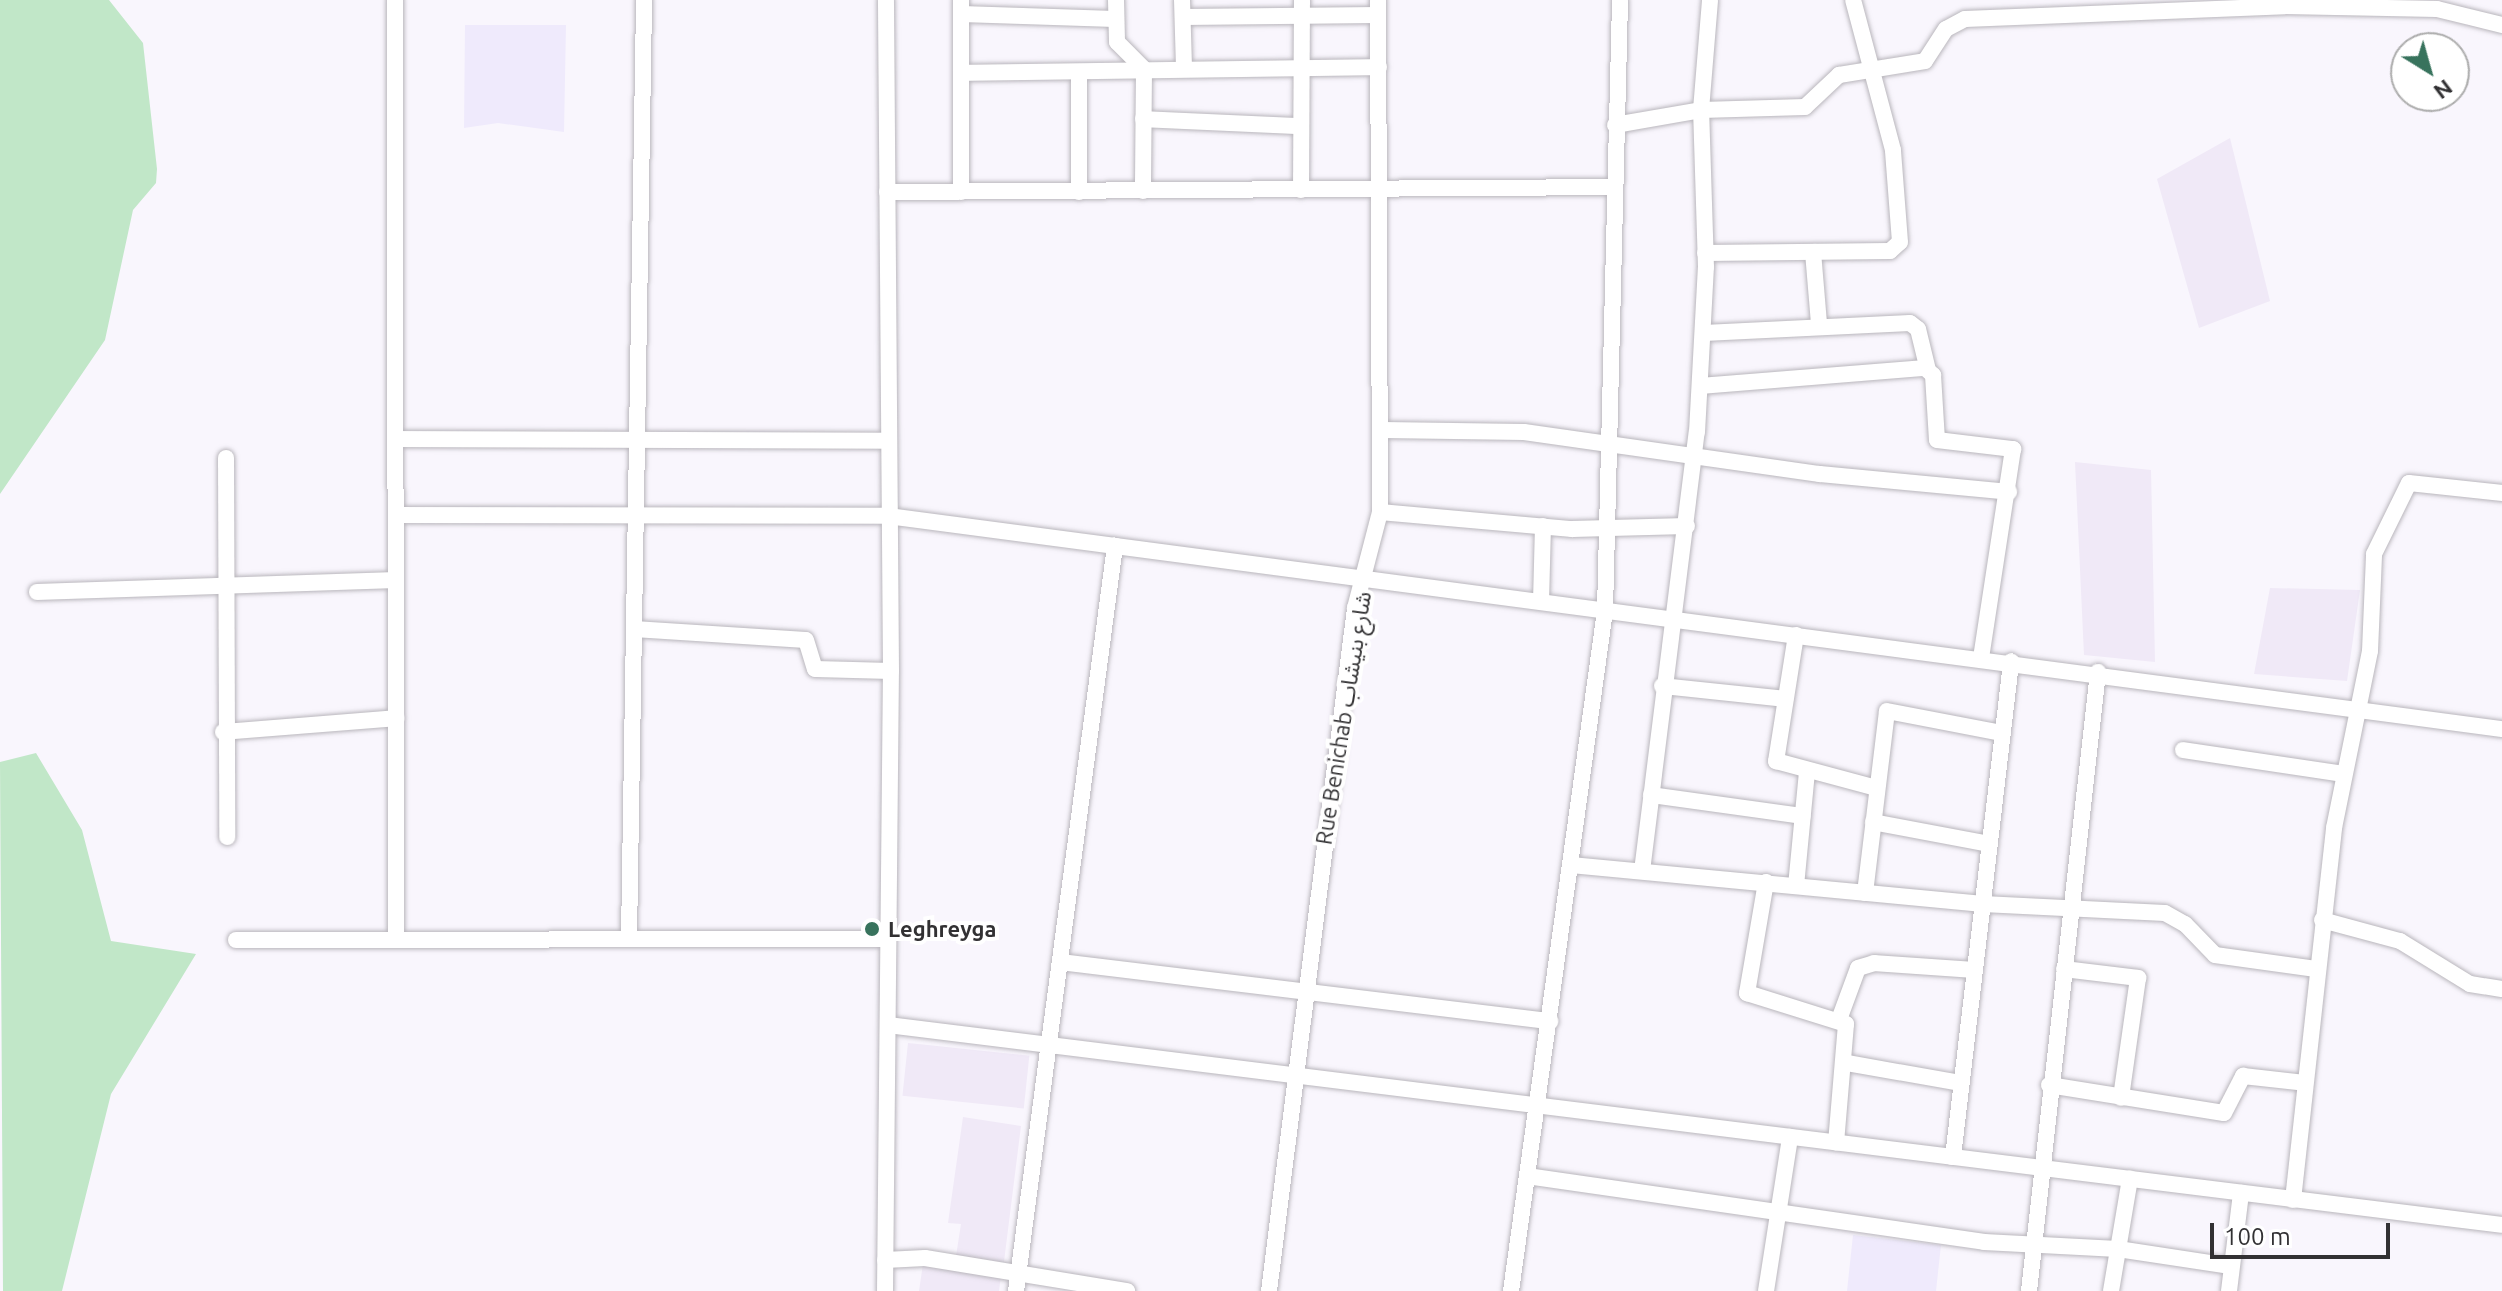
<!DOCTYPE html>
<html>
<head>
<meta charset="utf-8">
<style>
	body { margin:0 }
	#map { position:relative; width:2502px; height:1291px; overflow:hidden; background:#f9f6fd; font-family:Ubuntu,"Noto Sans Arabic",sans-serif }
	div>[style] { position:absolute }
	.built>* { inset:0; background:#f0e9f7; transform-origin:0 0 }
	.education>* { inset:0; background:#efeafc }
	.green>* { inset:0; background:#c1e7c8 }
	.roads { filter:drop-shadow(0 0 2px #b9b6bc) drop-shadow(0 0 2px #b9b6bc) }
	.minor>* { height:16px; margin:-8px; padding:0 8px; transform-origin:8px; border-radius:8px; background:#fff }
	.dots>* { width:22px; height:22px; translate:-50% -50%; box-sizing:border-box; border:4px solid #fff; border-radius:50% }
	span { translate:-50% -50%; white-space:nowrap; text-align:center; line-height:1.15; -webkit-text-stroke:8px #fff; paint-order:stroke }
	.street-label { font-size:22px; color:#323133 }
	.poi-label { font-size:22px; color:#323133; font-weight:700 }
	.left { translate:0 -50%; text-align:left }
	.north { position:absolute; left:2390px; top:32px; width:80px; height:80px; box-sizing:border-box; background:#fff; border:2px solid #adadad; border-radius:50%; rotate:143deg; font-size:22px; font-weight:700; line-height:32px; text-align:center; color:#323133 }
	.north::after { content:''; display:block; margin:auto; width:28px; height:36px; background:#38735d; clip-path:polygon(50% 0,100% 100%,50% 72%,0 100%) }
	.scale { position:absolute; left:2210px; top:1223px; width:180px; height:36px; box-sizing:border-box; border:4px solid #323133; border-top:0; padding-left:10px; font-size:24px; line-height:28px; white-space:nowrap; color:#323133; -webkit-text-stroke:6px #fff; paint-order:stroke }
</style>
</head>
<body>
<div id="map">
	<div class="built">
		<div style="clip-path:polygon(2230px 138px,2270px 301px,2199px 328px,2157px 179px)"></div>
		<div style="clip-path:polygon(2075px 462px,2151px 470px,2155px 662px,2084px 655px)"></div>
		<div style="clip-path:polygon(2270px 588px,2360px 590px,2347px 681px,2254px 674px)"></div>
		<div style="left:908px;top:1043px;width:122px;height:53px;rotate:6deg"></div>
		<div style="clip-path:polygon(963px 1117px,1021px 1126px,1004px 1262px,956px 1256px,961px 1224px,948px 1223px)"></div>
		<div style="clip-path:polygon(923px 1264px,1001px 1275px,999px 1291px,919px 1291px)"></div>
	</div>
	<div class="education">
		<div style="clip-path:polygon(465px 25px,566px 25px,564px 132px,498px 123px,464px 128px)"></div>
		<div style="clip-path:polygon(1853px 1235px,1941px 1245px,1936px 1291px,1847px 1291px)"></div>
	</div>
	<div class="green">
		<div style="clip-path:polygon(0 0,109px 0,143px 43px,157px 169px,156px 183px,133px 210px,105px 340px,0 494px)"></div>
		<div style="clip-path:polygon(36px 753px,82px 830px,111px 941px,196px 954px,111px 1094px,62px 1291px,3px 1291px,0 762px)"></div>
	</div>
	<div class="roads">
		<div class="minor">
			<div style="left:395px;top:0;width:938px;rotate:89.94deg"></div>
			<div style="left:1116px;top:0;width:42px;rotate:88.6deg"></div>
			<div style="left:1117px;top:42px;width:38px;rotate:45deg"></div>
			<div style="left:1144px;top:69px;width:122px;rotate:90.5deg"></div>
			<div style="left:1182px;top:0;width:68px;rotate:88.3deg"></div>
			<div style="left:961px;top:14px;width:154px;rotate:1.9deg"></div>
			<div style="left:1183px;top:17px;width:195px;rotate:-0.6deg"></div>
			<div style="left:961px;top:73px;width:418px;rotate:-0.8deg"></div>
			<div style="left:1079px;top:73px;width:119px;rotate:90deg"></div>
			<div style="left:1143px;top:119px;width:156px;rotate:2.6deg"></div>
			<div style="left:1615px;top:125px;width:87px;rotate:-9.9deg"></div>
			<div style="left:1701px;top:110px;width:104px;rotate:-1.7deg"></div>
			<div style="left:1805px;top:107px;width:47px;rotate:-43.3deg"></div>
			<div style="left:1839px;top:75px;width:87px;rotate:-9.2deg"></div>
			<div style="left:1925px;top:61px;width:38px;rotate:-57deg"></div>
			<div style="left:1946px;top:29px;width:21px;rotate:-28deg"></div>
			<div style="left:1965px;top:19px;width:320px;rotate:-2.3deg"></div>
			<div style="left:2285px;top:6px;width:152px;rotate:1.1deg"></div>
			<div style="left:2437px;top:9px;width:67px;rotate:13.8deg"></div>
			<div style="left:1301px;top:190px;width:190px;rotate:-89.7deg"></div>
			<div style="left:887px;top:192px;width:727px;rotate:-0.39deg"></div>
			<div style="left:961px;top:192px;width:192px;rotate:-90deg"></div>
			<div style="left:1813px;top:252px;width:71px;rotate:85.2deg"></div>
			<div style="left:1705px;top:253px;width:185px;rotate:-0.6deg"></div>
			<div style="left:1890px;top:251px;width:13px;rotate:-42deg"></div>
			<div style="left:1900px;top:242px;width:92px;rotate:-94.4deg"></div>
			<div style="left:1893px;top:150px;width:155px;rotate:-104.9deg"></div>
			<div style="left:1704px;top:333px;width:206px;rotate:-2.8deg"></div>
			<div style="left:1910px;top:323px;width:10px;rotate:37deg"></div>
			<div style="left:1918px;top:329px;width:42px;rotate:76.3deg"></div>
			<div style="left:1700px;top:386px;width:226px;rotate:-4.6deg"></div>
			<div style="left:1925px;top:368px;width:11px;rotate:41deg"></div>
			<div style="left:1933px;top:375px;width:65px;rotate:86.5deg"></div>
			<div style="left:1937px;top:440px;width:77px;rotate:6.8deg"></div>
			<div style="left:2013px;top:449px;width:211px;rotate:98.7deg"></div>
			<div style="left:1383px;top:430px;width:141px;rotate:0.8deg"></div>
			<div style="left:1524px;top:432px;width:299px;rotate:8.1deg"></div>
			<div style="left:1820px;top:474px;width:190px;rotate:5.4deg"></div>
			<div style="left:396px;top:439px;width:491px;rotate:0.2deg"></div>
			<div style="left:226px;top:458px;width:379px;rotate:89.8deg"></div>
			<div style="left:1380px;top:512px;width:193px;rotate:5.1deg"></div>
			<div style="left:1572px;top:529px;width:115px;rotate:-1.5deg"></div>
			<div style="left:396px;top:515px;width:492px;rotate:0.1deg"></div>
			<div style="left:888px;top:516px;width:1628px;rotate:7.52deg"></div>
			<div style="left:37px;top:592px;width:359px;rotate:-1.9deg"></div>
			<div style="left:1541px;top:602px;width:76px;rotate:-88.5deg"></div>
			<div style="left:634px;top:629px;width:172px;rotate:3.7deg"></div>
			<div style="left:806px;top:640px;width:30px;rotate:73deg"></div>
			<div style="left:815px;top:669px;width:76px;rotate:1.5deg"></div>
			<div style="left:1796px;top:635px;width:128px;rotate:99deg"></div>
			<div style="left:1776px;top:761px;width:104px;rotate:15.1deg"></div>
			<div style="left:1662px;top:686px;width:124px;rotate:6deg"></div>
			<div style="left:223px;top:732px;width:174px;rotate:-4.6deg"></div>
			<div style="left:2183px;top:750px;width:163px;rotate:8.5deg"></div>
			<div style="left:1651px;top:795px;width:153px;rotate:7.9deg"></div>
			<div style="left:1873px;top:822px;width:118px;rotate:10.7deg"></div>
			<div style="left:1571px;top:865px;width:414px;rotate:5.4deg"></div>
			<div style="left:1983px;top:904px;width:182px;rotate:2.8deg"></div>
			<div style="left:2165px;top:913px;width:23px;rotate:29deg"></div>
			<div style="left:2185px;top:924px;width:43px;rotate:45.9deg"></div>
			<div style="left:2215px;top:955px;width:102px;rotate:7.9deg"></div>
			<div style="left:1642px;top:871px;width:442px;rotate:-82.9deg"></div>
			<div style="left:1697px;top:432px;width:165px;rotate:-86.9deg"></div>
			<div style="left:1706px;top:267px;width:157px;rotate:-91.8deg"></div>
			<div style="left:1701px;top:110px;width:110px;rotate:-85.3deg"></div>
			<div style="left:1766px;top:882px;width:113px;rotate:99.7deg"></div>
			<div style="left:1747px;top:993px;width:104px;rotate:17.4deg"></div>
			<div style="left:1846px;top:1024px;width:119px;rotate:94.8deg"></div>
			<div style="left:1796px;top:886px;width:115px;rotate:-84.5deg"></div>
			<div style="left:1865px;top:893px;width:183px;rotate:-83.1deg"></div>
			<div style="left:1887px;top:711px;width:116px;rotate:10.9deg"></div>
			<div style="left:2322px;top:920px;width:81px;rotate:15.1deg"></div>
			<div style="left:2400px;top:941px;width:82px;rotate:31.6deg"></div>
			<div style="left:2470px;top:984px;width:32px;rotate:9deg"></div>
			<div style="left:629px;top:938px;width:938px;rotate:-89.08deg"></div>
			<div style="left:236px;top:940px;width:651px;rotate:-0.09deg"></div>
			<div style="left:1060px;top:962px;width:494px;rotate:6.9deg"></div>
			<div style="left:2064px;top:969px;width:75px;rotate:6.9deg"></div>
			<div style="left:2138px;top:978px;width:121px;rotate:98.1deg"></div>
			<div style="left:1840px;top:1017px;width:52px;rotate:-69.8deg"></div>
			<div style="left:1858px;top:968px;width:17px;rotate:-17deg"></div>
			<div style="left:1874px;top:963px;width:100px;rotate:4deg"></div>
			<div style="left:888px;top:1025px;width:1626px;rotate:7.06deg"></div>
			<div style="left:1847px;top:1063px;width:116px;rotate:10deg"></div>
			<div style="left:2049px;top:1085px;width:177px;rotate:9.1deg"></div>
			<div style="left:2224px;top:1113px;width:42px;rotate:-62.8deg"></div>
			<div style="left:2243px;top:1076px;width:62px;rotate:6.4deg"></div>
			<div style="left:1953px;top:1157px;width:499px;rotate:-83.3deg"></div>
			<div style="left:1527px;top:1176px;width:462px;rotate:8.2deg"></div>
			<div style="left:1984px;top:1242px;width:134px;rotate:3deg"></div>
			<div style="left:2118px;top:1249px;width:114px;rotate:8.6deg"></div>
			<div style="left:2293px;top:1200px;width:374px;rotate:-83.7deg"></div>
			<div style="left:2334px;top:828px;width:181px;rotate:-78.5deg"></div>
			<div style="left:2370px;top:651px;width:97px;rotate:-87.6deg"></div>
			<div style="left:2374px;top:554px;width:79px;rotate:-63.8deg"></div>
			<div style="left:2409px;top:483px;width:94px;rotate:6.1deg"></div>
			<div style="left:885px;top:1260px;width:40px;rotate:-2.9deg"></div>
			<div style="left:925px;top:1258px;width:205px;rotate:9.3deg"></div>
			<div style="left:885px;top:1291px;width:620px;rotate:-89.45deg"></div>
			<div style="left:891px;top:671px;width:671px;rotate:-90.43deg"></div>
			<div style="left:1016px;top:1291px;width:752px;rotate:-82.43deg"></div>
			<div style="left:1269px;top:1291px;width:688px;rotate:-82.82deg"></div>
			<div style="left:1355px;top:608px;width:99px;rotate:-75.4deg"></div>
			<div style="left:1380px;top:512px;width:512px;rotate:-90.22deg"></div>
			<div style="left:1511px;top:1291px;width:686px;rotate:-82.13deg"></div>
			<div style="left:1605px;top:611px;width:611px;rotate:-88.59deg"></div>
			<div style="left:1766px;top:1291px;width:156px;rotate:-81.1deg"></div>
			<div style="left:2029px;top:1291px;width:623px;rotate:-83.64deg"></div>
			<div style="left:2111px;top:1291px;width:114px;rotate:-80.4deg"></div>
			<div style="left:2229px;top:1291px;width:99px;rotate:-83deg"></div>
		</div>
	</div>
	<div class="dots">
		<div style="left:872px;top:929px;background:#38735d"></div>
	</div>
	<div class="street-label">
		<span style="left:1343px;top:718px;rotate:-81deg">Rue Benichab شارع بنيشاب</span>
	</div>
	<div class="poi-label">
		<span class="left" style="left:888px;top:929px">Leghreyga</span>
	</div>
	<div class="north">N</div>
	<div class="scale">100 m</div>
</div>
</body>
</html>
